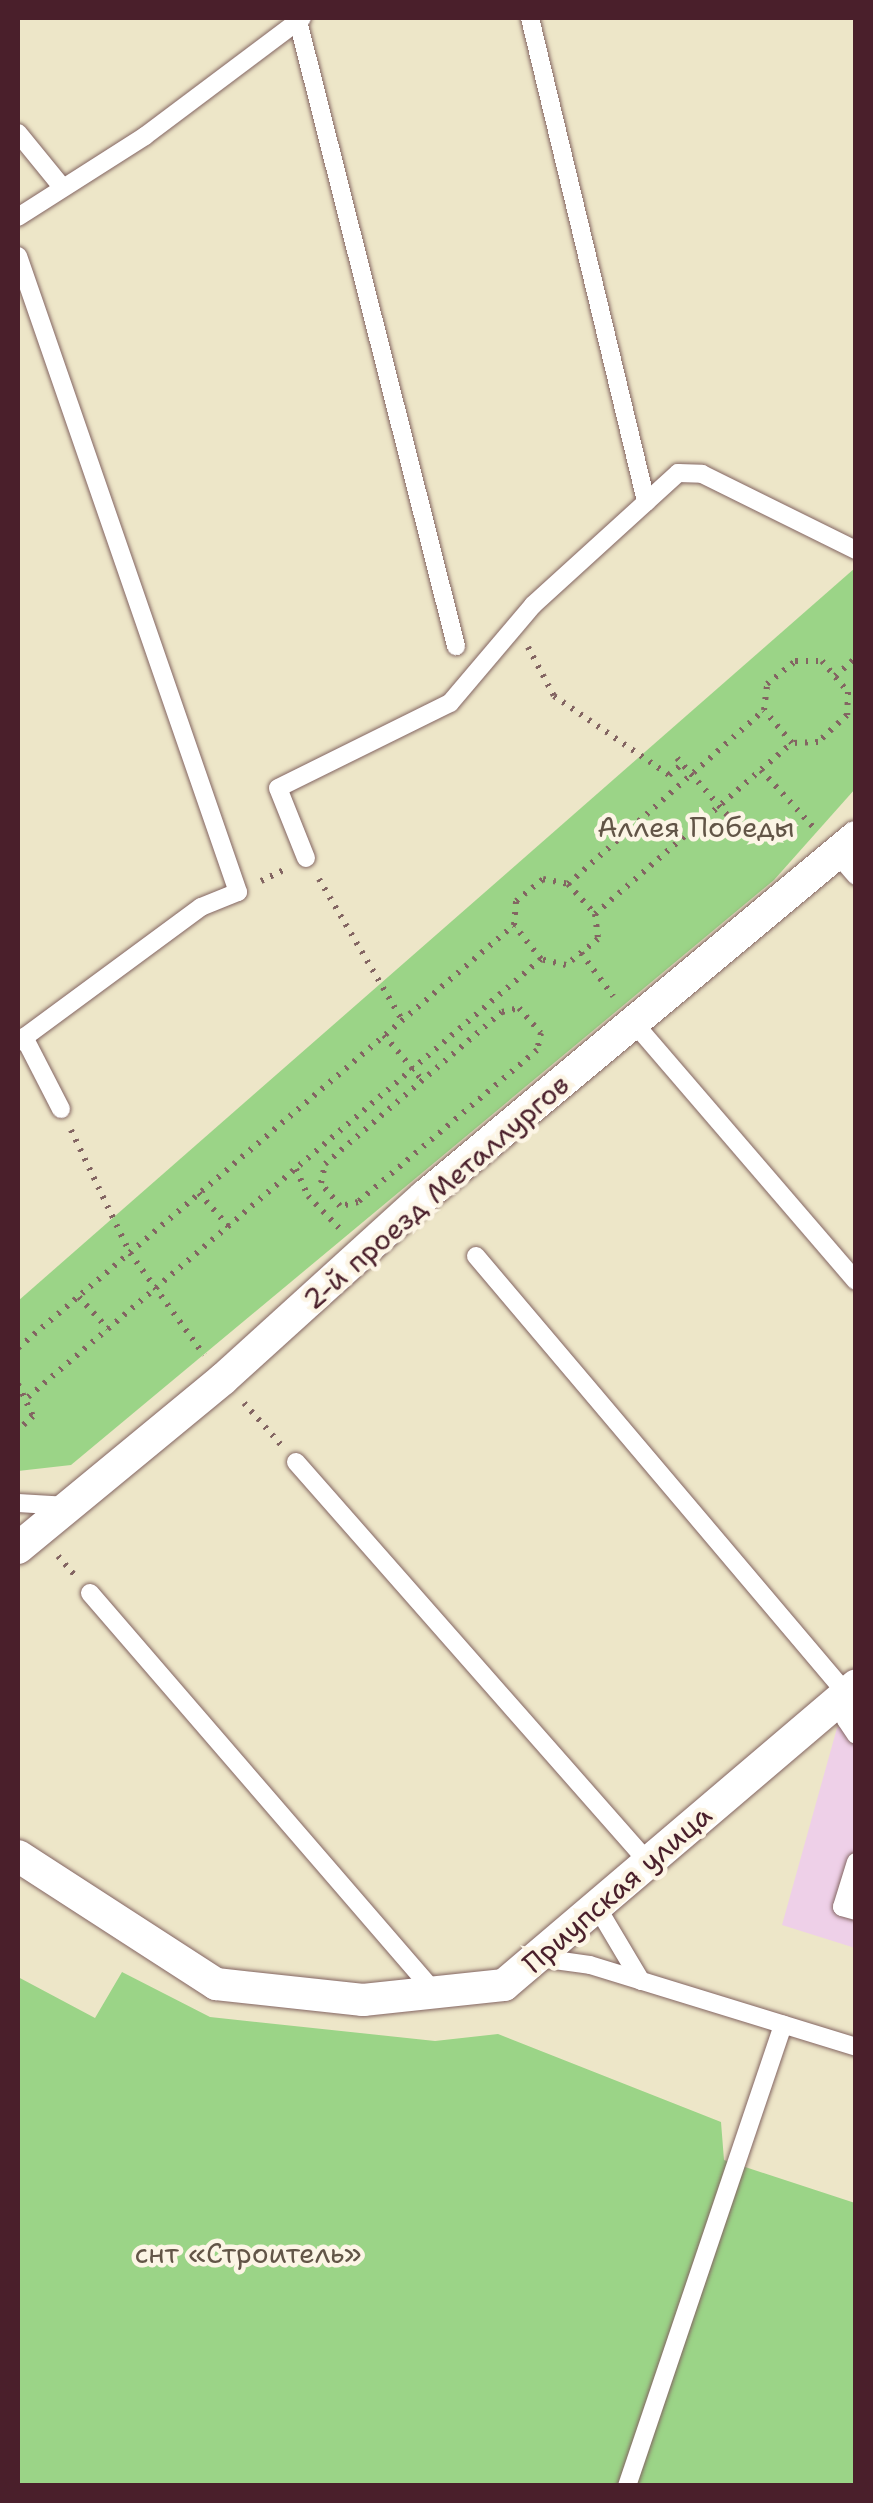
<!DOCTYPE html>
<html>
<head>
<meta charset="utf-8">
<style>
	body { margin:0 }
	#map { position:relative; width:873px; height:2503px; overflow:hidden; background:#ede6c8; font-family:"Shantell Sans",sans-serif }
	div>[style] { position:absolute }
	.built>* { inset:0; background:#eed0e8 }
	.green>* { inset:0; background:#9bd487 }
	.path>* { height:6px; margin-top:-3px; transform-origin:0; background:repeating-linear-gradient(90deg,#836562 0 2.5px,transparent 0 10.5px) }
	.roads { filter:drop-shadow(0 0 2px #836562) drop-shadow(0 0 2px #836562) }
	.service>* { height:18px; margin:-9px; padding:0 9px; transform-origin:9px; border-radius:9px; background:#fff }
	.minor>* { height:32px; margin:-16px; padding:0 16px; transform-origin:16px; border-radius:16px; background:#fff }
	span { translate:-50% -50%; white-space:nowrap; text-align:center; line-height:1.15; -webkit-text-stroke:9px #fcf5e5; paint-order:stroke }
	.park-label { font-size:28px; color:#625547 }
	.street-label { font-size:28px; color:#4a1f2b }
	.frame { position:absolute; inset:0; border:20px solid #4a1f2b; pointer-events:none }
</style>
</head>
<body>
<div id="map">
	<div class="built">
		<div style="clip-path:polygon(855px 1713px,855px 1948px,782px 1925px,837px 1728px)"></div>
	</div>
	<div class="green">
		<div style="clip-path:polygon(855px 568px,855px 789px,774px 880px,71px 1465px,18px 1471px,18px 1301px)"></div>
		<div style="clip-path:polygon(122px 1972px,210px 2017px,435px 2041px,498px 2034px,721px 2122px,724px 2160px,855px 2203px,855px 2485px,18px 2485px,18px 1977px,95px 2018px)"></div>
	</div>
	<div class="path">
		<div style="left:528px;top:647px;width:55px;rotate:62deg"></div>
		<div style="left:554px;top:696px;width:140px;rotate:34.5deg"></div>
		<div style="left:669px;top:775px;width:17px;rotate:-40deg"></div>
		<div style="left:835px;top:676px;width:28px;rotate:-41deg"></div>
		<div style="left:677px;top:758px;width:79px;rotate:48.6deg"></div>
		<div style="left:761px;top:770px;width:79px;rotate:47.6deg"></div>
		<div style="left:319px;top:879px;width:164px;rotate:59.5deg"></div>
		<div style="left:543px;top:879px;width:25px;rotate:11deg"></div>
		<div style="left:568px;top:884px;width:40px;rotate:48deg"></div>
		<div style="left:595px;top:914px;width:25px;rotate:83deg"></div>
		<div style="left:598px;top:939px;width:41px;rotate:140.9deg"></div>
		<div style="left:566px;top:965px;width:26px;rotate:-167deg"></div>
		<div style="left:541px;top:959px;width:43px;rotate:-128.5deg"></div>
		<div style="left:514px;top:925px;width:24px;rotate:-85deg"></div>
		<div style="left:516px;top:901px;width:35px;rotate:-39deg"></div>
		<div style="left:261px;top:881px;width:28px;rotate:-26deg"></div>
		<div style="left:568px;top:884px;width:262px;rotate:-41.6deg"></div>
		<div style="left:764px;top:710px;width:26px;rotate:-83deg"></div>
		<div style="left:767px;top:684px;width:36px;rotate:-39deg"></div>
		<div style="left:795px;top:661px;width:27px"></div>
		<div style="left:822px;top:661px;width:40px;rotate:50deg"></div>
		<div style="left:848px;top:692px;width:23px;rotate:92deg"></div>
		<div style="left:847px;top:715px;width:40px;rotate:137deg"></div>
		<div style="left:818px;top:742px;width:26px;rotate:178deg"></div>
		<div style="left:792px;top:743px;width:43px;rotate:-130.3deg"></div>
		<div style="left:595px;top:914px;width:261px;rotate:-41deg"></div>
		<div style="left:581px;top:953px;width:54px;rotate:53.3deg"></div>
		<div style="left:519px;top:1008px;width:33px;rotate:49deg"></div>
		<div style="left:541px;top:1033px;width:17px;rotate:103deg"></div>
		<div style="left:537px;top:1050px;width:235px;rotate:139.7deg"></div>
		<div style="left:358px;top:1202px;width:18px;rotate:167deg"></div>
		<div style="left:340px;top:1206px;width:30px;rotate:-130deg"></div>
		<div style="left:321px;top:1183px;width:19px;rotate:-78deg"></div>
		<div style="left:325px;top:1164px;width:233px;rotate:-40.7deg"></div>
		<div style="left:502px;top:1012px;width:17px;rotate:-13deg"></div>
		<div style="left:384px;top:1035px;width:59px;rotate:49.8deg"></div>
		<div style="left:71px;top:1130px;width:136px;rotate:64.4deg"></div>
		<div style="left:130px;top:1253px;width:126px;rotate:54deg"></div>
		<div style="left:296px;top:1169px;width:30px;rotate:66deg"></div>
		<div style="left:308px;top:1196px;width:49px;rotate:45.8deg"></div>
		<div style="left:199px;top:1193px;width:45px;rotate:48.6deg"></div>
		<div style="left:79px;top:1297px;width:43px;rotate:47.8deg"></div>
		<div style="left:18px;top:1348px;width:652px;rotate:-40.46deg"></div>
		<div style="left:18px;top:1384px;width:35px;rotate:65deg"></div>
		<div style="left:33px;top:1416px;width:21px;rotate:137deg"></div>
		<div style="left:28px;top:1397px;width:675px;rotate:-40.49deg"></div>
		<div style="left:244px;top:1403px;width:57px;rotate:48.5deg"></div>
		<div style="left:58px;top:1556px;width:28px;rotate:49deg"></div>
	</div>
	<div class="roads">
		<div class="service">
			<div style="left:530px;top:18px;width:498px;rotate:76.5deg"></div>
			<div style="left:298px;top:21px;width:645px;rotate:75.81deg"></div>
			<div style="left:18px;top:133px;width:70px;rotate:50.8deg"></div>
			<div style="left:18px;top:217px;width:151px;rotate:-32.5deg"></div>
			<div style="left:145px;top:136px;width:196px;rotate:-36.9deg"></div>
			<div style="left:18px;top:256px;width:673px;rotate:70.92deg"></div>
			<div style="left:238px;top:892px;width:40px;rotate:158deg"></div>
			<div style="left:201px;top:907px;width:227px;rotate:143.6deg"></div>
			<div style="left:837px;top:854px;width:29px;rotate:49deg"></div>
			<div style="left:306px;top:858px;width:75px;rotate:-111.8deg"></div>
			<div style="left:278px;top:788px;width:192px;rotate:-26.3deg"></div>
			<div style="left:450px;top:703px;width:128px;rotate:-49.7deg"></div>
			<div style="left:533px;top:605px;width:196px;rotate:-42.3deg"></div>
			<div style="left:678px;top:473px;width:24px;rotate:2deg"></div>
			<div style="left:702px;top:474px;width:172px;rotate:26.3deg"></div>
			<div style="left:634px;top:1023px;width:340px;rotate:49.3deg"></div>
			<div style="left:24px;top:1037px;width:81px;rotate:62.8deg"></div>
			<div style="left:476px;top:1256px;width:573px;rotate:49.75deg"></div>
			<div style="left:846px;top:1693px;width:27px;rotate:90deg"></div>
			<div style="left:846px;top:1720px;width:18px;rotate:56deg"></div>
			<div style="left:296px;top:1462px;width:531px;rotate:48.66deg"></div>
			<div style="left:18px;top:1503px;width:50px;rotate:3.4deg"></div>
			<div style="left:90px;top:1593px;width:531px;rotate:49.2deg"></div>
			<div style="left:856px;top:1862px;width:47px;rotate:107.3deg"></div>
			<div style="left:842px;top:1907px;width:15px;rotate:16deg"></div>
			<div style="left:597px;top:1907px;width:86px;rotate:59.3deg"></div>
			<div style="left:540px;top:1958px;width:50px;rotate:8deg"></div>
			<div style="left:590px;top:1965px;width:278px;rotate:17.1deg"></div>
			<div style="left:627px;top:2486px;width:487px;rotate:-71.3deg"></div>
		</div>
		<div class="minor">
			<div style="left:18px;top:1548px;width:266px;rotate:-39.5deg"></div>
			<div style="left:223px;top:1379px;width:273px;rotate:-42.2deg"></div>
			<div style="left:425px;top:1196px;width:561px;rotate:-39.79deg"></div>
			<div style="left:18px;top:1856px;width:236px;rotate:32.9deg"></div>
			<div style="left:216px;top:1984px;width:148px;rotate:6.2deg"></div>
			<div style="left:363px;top:2000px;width:142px;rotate:-6.1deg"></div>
			<div style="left:504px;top:1985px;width:462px;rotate:-40.4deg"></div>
		</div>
	</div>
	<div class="park-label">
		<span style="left:696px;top:827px">Аллея Победы</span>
		<span style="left:248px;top:2253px">снт «Строитель»</span>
	</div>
	<div class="street-label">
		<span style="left:436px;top:1192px;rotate:-41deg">2-й проезд Металлургов</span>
		<span style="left:617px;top:1889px;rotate:-41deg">Приупская улица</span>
	</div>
	<div class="frame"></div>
</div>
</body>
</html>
